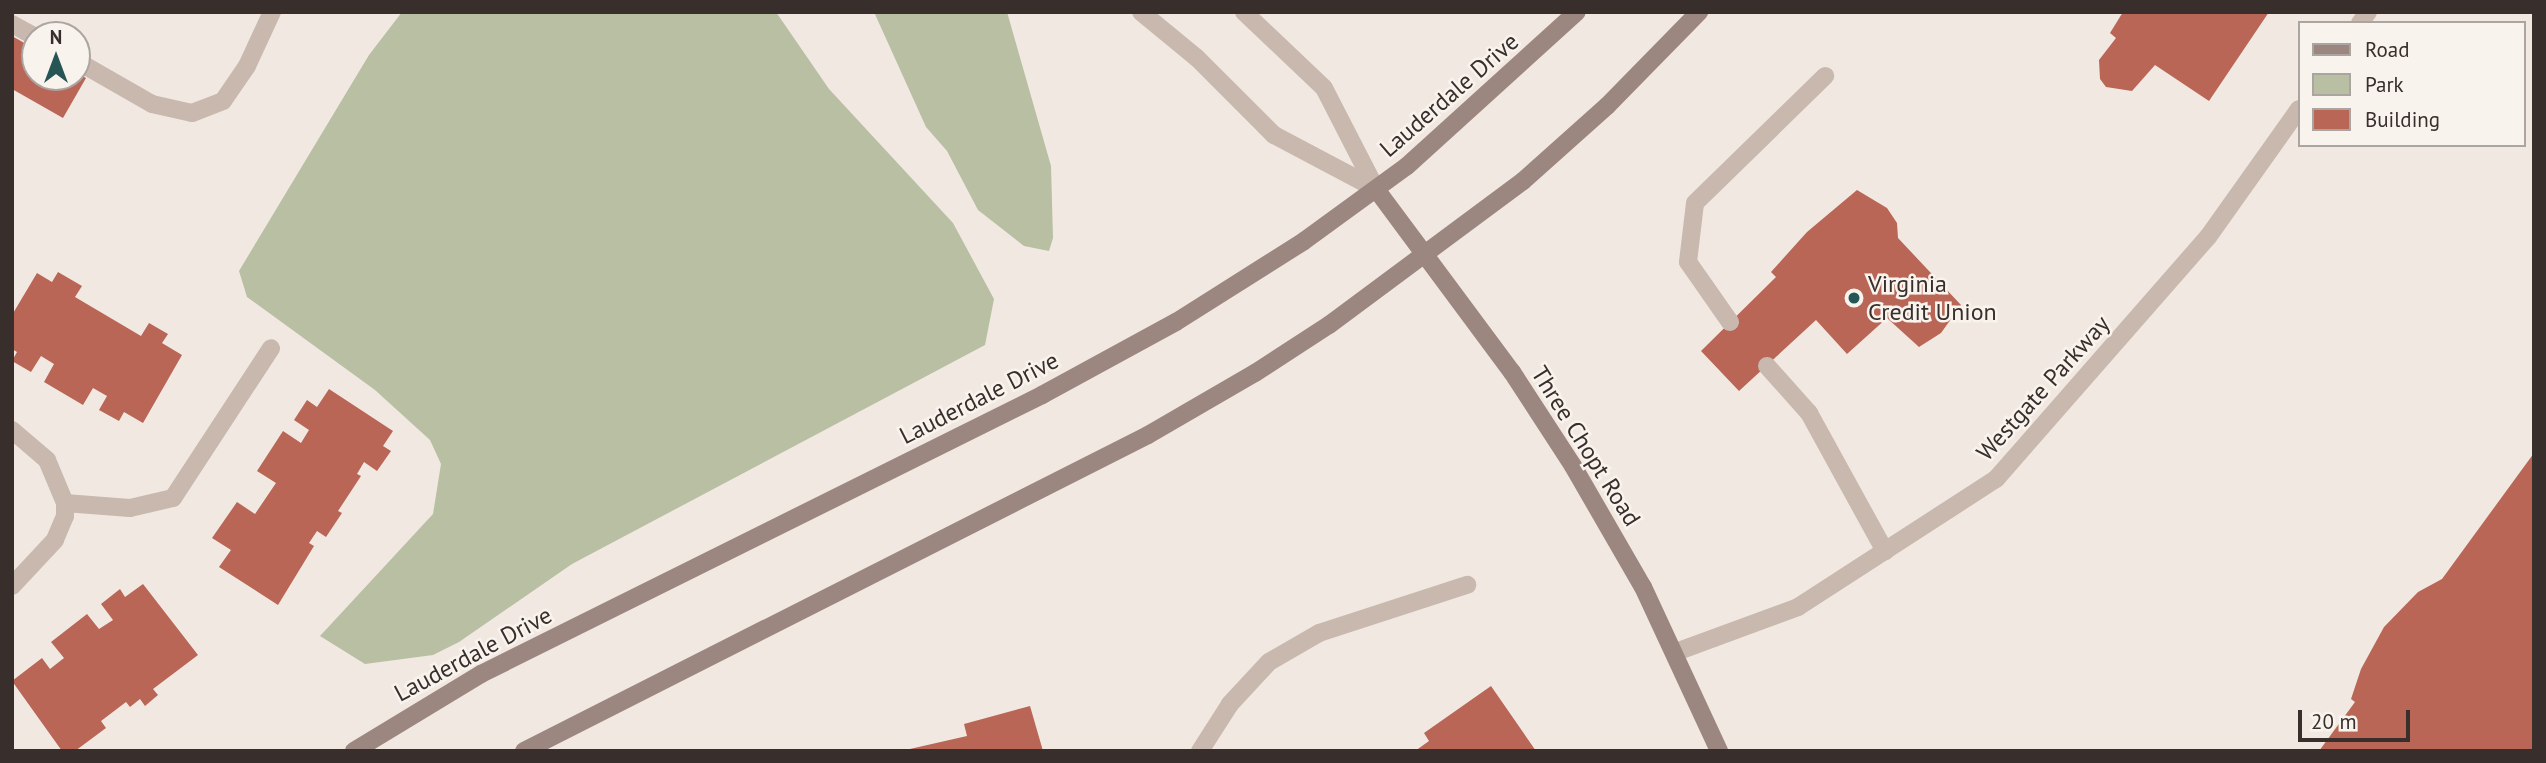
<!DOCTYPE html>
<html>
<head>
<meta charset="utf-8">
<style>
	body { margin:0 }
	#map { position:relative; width:2546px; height:763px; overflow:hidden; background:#f1e8e1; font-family:"PT Sans",sans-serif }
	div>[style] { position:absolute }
	.green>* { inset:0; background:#b8bfa2 }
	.building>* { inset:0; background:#b96657 }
	.lane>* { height:18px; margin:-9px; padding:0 9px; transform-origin:9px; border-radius:9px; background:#c8b8ae }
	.street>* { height:18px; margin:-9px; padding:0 9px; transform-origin:9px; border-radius:9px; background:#c8b8ae }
	.secondary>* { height:18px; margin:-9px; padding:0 9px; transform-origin:9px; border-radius:9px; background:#9c8780 }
	.dots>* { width:19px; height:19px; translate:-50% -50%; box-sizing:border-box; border:4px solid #f9f3ed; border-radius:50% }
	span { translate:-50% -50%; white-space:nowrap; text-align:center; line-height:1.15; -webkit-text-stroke:5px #f9f3ed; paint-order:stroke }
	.street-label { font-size:24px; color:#382e2c }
	.poi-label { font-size:24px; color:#382e2c }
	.left { translate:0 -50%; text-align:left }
	.frame { position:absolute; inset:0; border:14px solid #382e2c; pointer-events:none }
	.legend { position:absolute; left:2298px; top:21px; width:228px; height:126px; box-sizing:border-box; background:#f9f3ed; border:2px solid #aca4a0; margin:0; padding:9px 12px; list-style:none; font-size:21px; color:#382e2c }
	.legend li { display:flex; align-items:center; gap:14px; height:35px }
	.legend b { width:35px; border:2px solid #aca4a0 }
	.north { position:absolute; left:21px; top:21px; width:70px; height:70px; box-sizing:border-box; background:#f9f3ed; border:2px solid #aca4a0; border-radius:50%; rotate:0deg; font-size:19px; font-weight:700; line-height:28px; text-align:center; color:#382e2c }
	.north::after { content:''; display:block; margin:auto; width:24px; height:32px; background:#255554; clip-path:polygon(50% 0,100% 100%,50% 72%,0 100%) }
	.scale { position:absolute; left:2298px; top:710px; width:112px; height:32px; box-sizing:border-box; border:4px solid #382e2c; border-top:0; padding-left:9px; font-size:21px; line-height:24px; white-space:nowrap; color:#382e2c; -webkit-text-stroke:5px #f9f3ed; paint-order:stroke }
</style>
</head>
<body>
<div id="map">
	<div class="green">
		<div style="clip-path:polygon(402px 12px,776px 12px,829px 89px,953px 223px,994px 299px,985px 345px,572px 564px,459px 642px,433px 655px,365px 664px,320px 636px,433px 514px,441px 464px,430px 440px,375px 390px,247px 297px,239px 271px,369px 55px)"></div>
		<div style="clip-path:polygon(874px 12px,1007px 12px,1051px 166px,1053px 238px,1049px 251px,1024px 246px,978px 210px,947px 151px,926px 127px)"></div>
	</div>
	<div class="building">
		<div style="clip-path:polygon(2123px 12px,2269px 12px,2209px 101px,2155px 65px,2132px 91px,2106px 87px,2100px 79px,2099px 60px,2116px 38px,2110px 33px)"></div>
		<div style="clip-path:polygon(12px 36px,35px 49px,35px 77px,77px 77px,77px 73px,86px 78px,63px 118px,12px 89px)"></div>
		<div style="clip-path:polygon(1857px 190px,1887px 208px,1897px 223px,1898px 238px,1961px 305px,1941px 333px,1919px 347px,1887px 318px,1847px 354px,1816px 320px,1739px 391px,1701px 351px,1776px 277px,1771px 272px,1807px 232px)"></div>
		<div style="clip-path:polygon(58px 272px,82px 286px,75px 297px,141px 336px,149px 323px,168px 334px,162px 343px,182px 355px,143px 423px,124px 412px,119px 421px,99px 410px,107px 396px,93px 388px,83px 405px,44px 382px,54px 364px,41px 356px,31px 372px,12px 361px,17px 352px,12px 349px,12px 315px,37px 273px,52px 282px)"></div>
		<div style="clip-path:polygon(329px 389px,393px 431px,383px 446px,391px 451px,377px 471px,364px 462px,357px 474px,361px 476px,338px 511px,342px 513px,326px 537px,317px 531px,309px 543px,314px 546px,278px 605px,219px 567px,231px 550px,212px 538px,237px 502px,255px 514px,276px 483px,257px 471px,283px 431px,301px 443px,309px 430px,294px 420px,307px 400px,317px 407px)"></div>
		<div style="clip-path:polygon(2534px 453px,2534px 751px,2319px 751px,2355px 702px,2351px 699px,2361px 669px,2384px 627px,2418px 592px,2442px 579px)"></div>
		<div style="clip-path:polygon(143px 584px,198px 655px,153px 689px,158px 695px,145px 706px,140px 699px,130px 707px,126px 702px,101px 721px,106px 728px,75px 751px,62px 751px,12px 681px,42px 658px,50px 669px,64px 658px,51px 642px,87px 614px,99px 629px,113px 620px,101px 604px,120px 589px,125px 597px)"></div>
		<div style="clip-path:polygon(1491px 686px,1536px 751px,1415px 751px,1429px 741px,1424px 733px)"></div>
		<div style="clip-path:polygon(1030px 706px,1043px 751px,901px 751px,967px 736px,964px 724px)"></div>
	</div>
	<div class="lane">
		<div style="left:12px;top:24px;width:26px;rotate:29deg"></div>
		<div style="left:77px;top:61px;width:86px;rotate:29.8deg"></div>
		<div style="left:152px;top:104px;width:41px;rotate:12.7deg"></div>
		<div style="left:192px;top:113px;width:33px;rotate:-21deg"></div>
		<div style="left:223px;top:101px;width:42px;rotate:-55.6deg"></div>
		<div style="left:247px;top:66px;width:60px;rotate:-65.2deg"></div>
		<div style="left:1730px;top:322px;width:73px;rotate:-125deg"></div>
		<div style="left:1688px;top:262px;width:59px;rotate:-83.2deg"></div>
		<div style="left:1695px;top:203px;width:182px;rotate:-44.3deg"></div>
		<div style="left:1767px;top:366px;width:63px;rotate:48.2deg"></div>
		<div style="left:1809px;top:413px;width:158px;rotate:61.2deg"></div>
	</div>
	<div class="street">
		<div style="left:1141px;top:12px;width:72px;rotate:39.4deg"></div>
		<div style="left:1197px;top:58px;width:109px;rotate:45deg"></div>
		<div style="left:1274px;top:135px;width:115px;rotate:27.9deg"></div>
		<div style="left:1244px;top:12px;width:110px;rotate:43.5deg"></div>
		<div style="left:1324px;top:88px;width:114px;rotate:62.8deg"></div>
		<div style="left:2360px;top:23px;width:14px;rotate:-54deg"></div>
		<div style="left:12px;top:430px;width:46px;rotate:40.6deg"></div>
		<div style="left:47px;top:460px;width:47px;rotate:67.3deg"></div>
		<div style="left:65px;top:503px;width:13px;rotate:90deg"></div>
		<div style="left:65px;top:516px;width:26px;rotate:113deg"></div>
		<div style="left:55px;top:540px;width:63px;rotate:133.1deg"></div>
		<div style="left:65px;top:503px;width:65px;rotate:4.4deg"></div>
		<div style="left:130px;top:508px;width:44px;rotate:-13.1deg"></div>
		<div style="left:173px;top:498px;width:179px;rotate:-56.8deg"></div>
		<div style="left:1676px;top:652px;width:130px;rotate:-20.2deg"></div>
		<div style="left:1798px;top:607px;width:236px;rotate:-32.9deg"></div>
		<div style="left:1996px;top:479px;width:322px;rotate:-48.8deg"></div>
		<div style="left:2208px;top:237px;width:157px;rotate:-54.6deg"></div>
		<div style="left:1200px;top:751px;width:56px;rotate:-57.4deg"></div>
		<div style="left:1230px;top:704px;width:57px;rotate:-47.1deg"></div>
		<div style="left:1269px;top:662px;width:58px;rotate:-30.1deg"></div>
		<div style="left:1319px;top:633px;width:156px;rotate:-18deg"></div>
	</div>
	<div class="secondary">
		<div style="left:1376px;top:189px;width:228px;rotate:53.4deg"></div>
		<div style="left:1512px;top:372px;width:112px;rotate:57deg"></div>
		<div style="left:1573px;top:466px;width:140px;rotate:60deg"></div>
		<div style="left:1643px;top:587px;width:181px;rotate:65.1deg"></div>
		<div style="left:354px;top:751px;width:149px;rotate:-31.2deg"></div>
		<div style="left:481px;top:674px;width:627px;rotate:-26.44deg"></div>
		<div style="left:1042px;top:395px;width:153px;rotate:-28.6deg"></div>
		<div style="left:1176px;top:322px;width:151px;rotate:-32.3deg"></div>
		<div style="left:1304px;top:241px;width:127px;rotate:-36.1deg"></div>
		<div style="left:1407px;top:166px;width:229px;rotate:-42.2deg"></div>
		<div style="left:524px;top:751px;width:699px;rotate:-26.86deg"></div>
		<div style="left:1148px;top:435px;width:124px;rotate:-30.1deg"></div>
		<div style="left:1255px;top:373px;width:88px;rotate:-33deg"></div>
		<div style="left:1329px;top:325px;width:242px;rotate:-36.6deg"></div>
		<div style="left:1523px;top:181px;width:113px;rotate:-41.8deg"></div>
		<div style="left:1607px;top:106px;width:132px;rotate:-45.6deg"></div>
	</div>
	<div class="dots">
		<div style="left:1854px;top:298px;background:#255554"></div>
	</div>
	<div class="street-label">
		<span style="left:1449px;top:95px;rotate:-41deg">Lauderdale Drive</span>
		<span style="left:2043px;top:388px;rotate:-48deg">Westgate Parkway</span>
		<span style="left:979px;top:398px;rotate:-27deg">Lauderdale Drive</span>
		<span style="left:1586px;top:446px;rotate:58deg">Three Chopt Road</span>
		<span style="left:473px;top:654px;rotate:-28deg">Lauderdale Drive</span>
	</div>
	<div class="poi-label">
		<span class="left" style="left:1868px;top:298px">Virginia<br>Credit Union</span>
	</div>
	<div class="frame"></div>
	<ul class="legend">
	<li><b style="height:9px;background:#9c8780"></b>Road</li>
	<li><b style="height:19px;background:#b8bfa2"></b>Park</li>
	<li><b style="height:19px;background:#b96657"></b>Building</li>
	</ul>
	<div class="north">N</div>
	<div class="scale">20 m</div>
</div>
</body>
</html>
